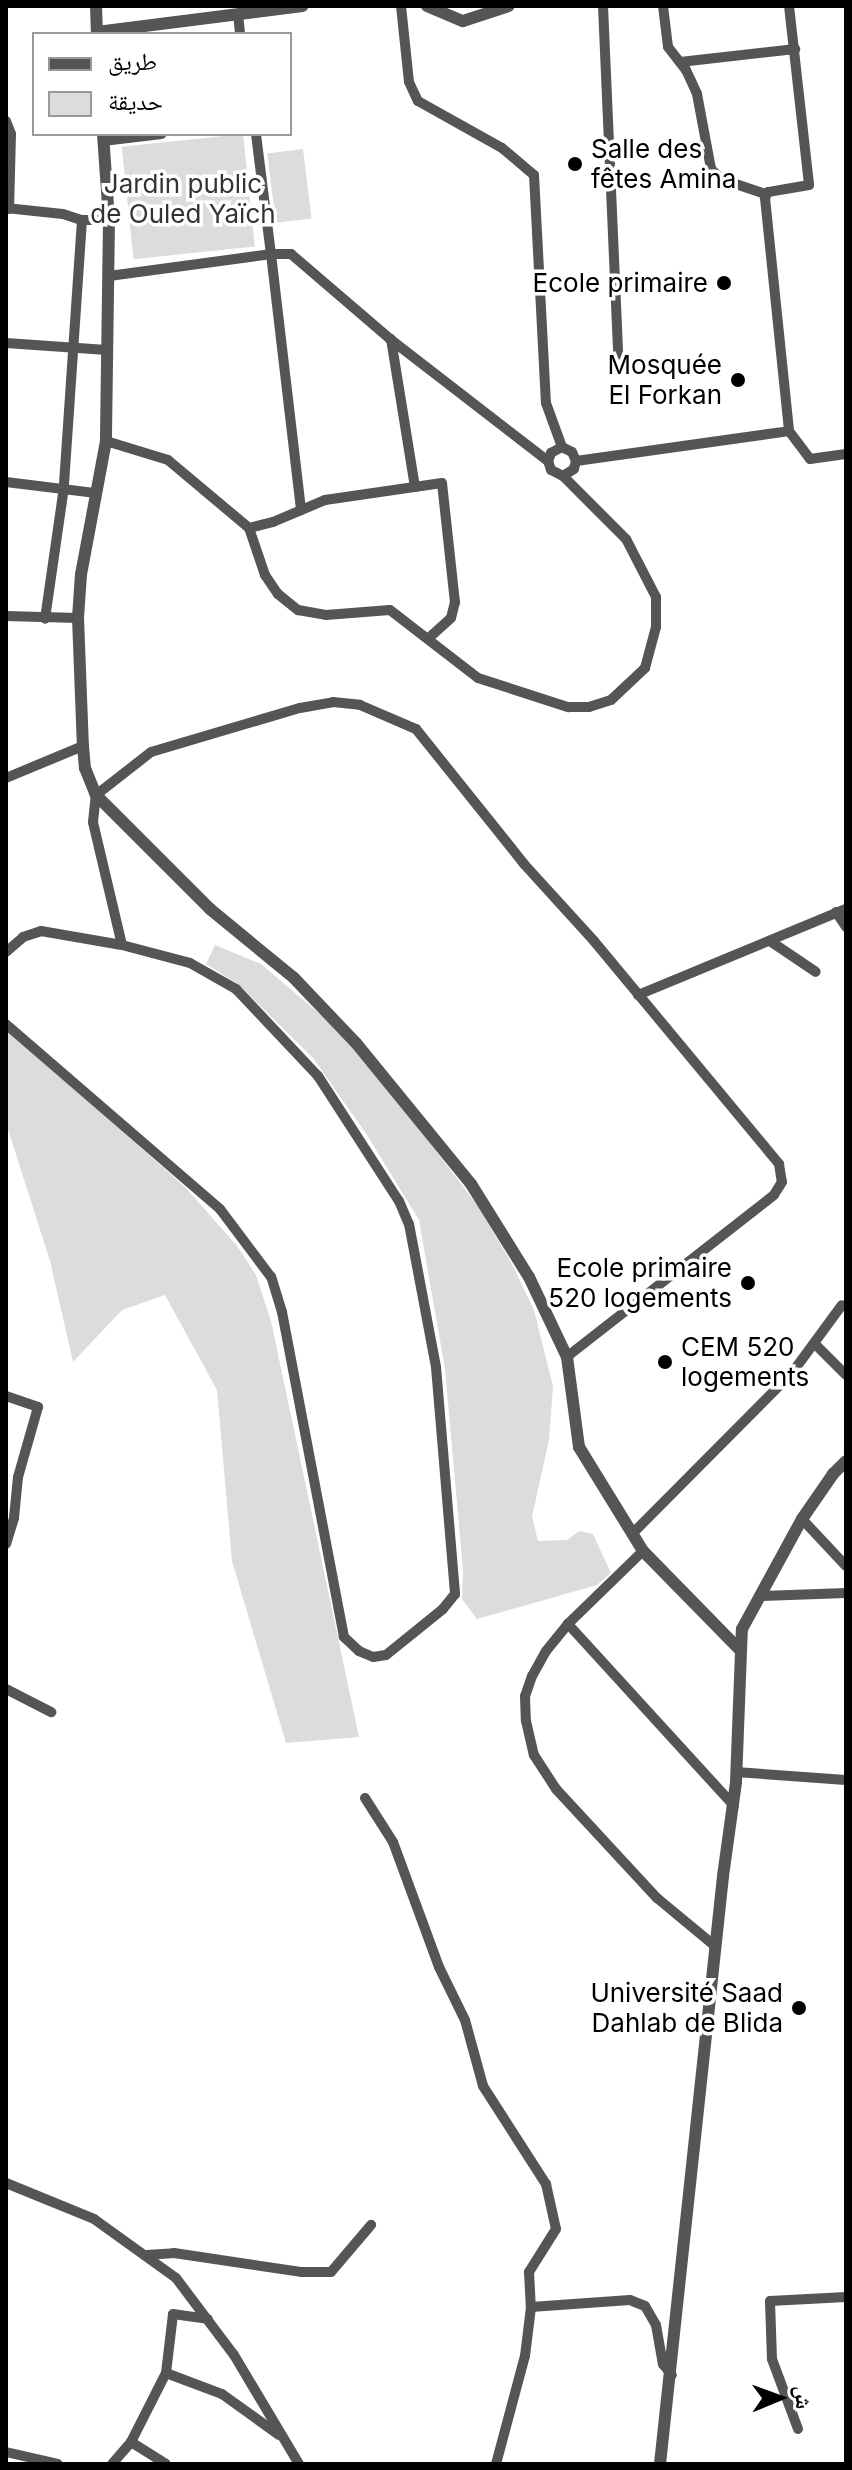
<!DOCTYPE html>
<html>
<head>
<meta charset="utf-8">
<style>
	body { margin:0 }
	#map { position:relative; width:852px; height:2470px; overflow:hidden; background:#fff; font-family:Inter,"Noto Naskh Arabic",sans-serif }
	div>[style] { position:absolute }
	.green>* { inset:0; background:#dcdcdc; transform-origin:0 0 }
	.minor>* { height:10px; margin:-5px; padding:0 5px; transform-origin:5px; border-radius:5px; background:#555 }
	.tertiary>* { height:12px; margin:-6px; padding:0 6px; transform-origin:6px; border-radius:6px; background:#555 }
	.dots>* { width:22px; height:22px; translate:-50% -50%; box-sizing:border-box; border:4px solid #fff; border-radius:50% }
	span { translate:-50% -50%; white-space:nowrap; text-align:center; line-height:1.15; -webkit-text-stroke:7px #fff; paint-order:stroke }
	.poi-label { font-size:26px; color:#000 }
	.left { translate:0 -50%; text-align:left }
	.right { translate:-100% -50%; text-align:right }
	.park-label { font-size:26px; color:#333 }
	.frame { position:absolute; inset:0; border:8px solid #000; pointer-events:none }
	.legend { position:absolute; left:32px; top:32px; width:260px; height:104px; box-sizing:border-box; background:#fff; border:2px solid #999; margin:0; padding:10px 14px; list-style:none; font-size:24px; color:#000 }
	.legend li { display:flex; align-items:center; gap:16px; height:40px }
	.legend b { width:40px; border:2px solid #999 }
	.north { position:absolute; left:740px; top:2358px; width:80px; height:80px; -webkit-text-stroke:6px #fff; paint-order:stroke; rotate:89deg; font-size:22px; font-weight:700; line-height:32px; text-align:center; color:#000 }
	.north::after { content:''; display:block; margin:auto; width:28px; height:36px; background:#000; clip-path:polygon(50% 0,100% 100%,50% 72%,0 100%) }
</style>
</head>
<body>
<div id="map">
	<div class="green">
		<div style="left:243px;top:134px;width:113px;height:122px;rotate:84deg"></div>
		<div style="left:303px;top:149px;width:70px;height:36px;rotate:83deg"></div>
		<div style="clip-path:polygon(215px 945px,261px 964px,322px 1016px,375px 1071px,477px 1205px,511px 1262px,534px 1310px,553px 1386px,549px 1440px,532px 1517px,538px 1541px,567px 1540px,579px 1531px,593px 1534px,611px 1573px,597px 1585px,477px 1619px,462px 1599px,463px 1570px,445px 1369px,419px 1220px,367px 1135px,313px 1058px,238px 984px,206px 964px)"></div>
		<div style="clip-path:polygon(6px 1028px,186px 1188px,237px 1246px,256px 1275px,271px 1321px,359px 1737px,286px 1743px,232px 1561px,217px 1390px,165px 1295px,122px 1310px,73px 1362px,50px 1261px,6px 1123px)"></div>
	</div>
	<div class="minor">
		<div style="left:401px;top:6px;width:76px;rotate:84deg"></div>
		<div style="left:409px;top:82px;width:21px;rotate:65deg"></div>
		<div style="left:418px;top:101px;width:96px;rotate:29.2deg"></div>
		<div style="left:502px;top:148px;width:42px;rotate:40.2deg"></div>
		<div style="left:534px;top:175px;width:228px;rotate:87deg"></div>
		<div style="left:546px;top:403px;width:47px;rotate:70deg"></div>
		<div style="left:562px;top:447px;width:11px;rotate:27deg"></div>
		<div style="left:572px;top:452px;width:10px;rotate:66deg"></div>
		<div style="left:576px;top:461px;width:8px;rotate:104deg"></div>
		<div style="left:574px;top:469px;width:13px;rotate:148deg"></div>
		<div style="left:563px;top:476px;width:13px;rotate:-153deg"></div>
		<div style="left:551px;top:470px;width:9px;rotate:-108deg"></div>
		<div style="left:548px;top:461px;width:9px;rotate:-69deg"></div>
		<div style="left:551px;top:453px;width:13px;rotate:-29deg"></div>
		<div style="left:603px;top:6px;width:349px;rotate:87.5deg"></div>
		<div style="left:663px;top:6px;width:41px;rotate:83deg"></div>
		<div style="left:668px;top:47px;width:29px;rotate:52deg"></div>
		<div style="left:686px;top:70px;width:26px;rotate:65deg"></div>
		<div style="left:697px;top:94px;width:76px;rotate:79.4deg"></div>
		<div style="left:711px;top:169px;width:14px;rotate:45deg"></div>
		<div style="left:721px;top:179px;width:46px;rotate:18.8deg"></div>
		<div style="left:789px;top:6px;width:180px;rotate:83.6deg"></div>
		<div style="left:809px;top:185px;width:42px;rotate:170.3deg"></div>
		<div style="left:768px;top:192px;width:7px;rotate:117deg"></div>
		<div style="left:765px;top:198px;width:234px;rotate:84.1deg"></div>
		<div style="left:789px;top:431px;width:35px;rotate:53deg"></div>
		<div style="left:810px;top:459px;width:36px;rotate:-8deg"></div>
		<div style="left:238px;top:14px;width:20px;rotate:84deg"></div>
		<div style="left:680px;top:62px;width:116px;rotate:-6.4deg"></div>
		<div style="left:6px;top:121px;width:14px;rotate:69deg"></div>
		<div style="left:11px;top:134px;width:75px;rotate:91.5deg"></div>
		<div style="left:256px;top:134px;width:121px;rotate:82.9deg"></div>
		<div style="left:271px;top:254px;width:20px"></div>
		<div style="left:291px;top:254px;width:130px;rotate:40.6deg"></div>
		<div style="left:390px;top:339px;width:200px;rotate:37.7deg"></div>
		<div style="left:103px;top:141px;width:59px;rotate:-6.8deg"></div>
		<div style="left:6px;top:208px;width:57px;rotate:6deg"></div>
		<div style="left:63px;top:214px;width:20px;rotate:18deg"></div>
		<div style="left:82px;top:220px;width:268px;rotate:93.9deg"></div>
		<div style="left:64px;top:487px;width:133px;rotate:98.2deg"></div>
		<div style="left:82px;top:220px;width:27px"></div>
		<div style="left:109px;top:276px;width:163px;rotate:-7.7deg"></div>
		<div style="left:271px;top:254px;width:258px;rotate:83.3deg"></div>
		<div style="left:391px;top:339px;width:150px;rotate:80.8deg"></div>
		<div style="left:6px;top:343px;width:101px;rotate:4deg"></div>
		<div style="left:106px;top:441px;width:65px;rotate:17deg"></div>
		<div style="left:168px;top:460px;width:106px;rotate:40deg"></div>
		<div style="left:249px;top:528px;width:25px;rotate:-14deg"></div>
		<div style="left:273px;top:522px;width:56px;rotate:-22.9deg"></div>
		<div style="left:325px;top:500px;width:118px;rotate:-8.3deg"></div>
		<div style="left:442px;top:483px;width:120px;rotate:83.8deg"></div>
		<div style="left:455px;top:602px;width:16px;rotate:104deg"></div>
		<div style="left:451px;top:618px;width:31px;rotate:138deg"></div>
		<div style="left:576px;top:461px;width:215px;rotate:-8deg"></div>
		<div style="left:6px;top:482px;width:91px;rotate:7deg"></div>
		<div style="left:249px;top:528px;width:50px;rotate:71.2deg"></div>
		<div style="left:265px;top:575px;width:23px;rotate:56deg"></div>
		<div style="left:278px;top:594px;width:26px;rotate:39deg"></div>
		<div style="left:298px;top:610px;width:28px;rotate:10deg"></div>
		<div style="left:326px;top:615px;width:64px;rotate:-4.5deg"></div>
		<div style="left:390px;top:610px;width:111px;rotate:37.7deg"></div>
		<div style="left:478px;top:678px;width:95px;rotate:17.9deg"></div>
		<div style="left:568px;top:707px;width:21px"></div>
		<div style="left:589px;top:707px;width:23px;rotate:-18deg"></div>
		<div style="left:611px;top:700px;width:47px;rotate:-43.3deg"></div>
		<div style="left:645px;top:668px;width:42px;rotate:-75deg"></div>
		<div style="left:656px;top:627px;width:30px;rotate:-90deg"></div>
		<div style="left:656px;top:597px;width:65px;rotate:-117.3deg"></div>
		<div style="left:626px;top:539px;width:89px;rotate:-135deg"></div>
		<div style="left:6px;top:616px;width:72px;rotate:1.6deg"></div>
		<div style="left:6px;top:778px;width:83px;rotate:-22.6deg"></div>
		<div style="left:836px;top:912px;width:18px;rotate:56deg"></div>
		<div style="left:770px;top:941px;width:55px;rotate:34deg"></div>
		<div style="left:122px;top:945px;width:126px;rotate:-103.3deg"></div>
		<div style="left:93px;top:822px;width:27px;rotate:-84deg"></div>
		<div style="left:96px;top:795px;width:70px;rotate:-38deg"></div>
		<div style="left:151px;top:752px;width:155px;rotate:-16.5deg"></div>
		<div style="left:300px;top:708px;width:34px;rotate:-10deg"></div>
		<div style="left:333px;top:702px;width:27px;rotate:6deg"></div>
		<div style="left:360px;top:705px;width:61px;rotate:23.2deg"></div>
		<div style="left:416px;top:729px;width:173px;rotate:51.3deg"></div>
		<div style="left:524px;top:864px;width:104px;rotate:47.7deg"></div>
		<div style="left:594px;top:941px;width:290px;rotate:50.3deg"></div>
		<div style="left:779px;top:1164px;width:18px;rotate:81deg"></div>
		<div style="left:782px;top:1182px;width:15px;rotate:122deg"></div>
		<div style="left:774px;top:1195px;width:263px;rotate:142deg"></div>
		<div style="left:6px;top:952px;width:23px;rotate:-41deg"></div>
		<div style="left:23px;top:937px;width:19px;rotate:-18deg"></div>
		<div style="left:41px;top:931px;width:82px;rotate:9.8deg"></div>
		<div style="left:122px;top:945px;width:70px;rotate:14.8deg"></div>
		<div style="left:190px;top:963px;width:53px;rotate:29.5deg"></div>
		<div style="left:236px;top:989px;width:120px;rotate:46.7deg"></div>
		<div style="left:318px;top:1076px;width:149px;rotate:57.1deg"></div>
		<div style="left:399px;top:1201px;width:25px;rotate:67deg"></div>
		<div style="left:409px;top:1224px;width:146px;rotate:79.3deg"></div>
		<div style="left:436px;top:1367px;width:228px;rotate:85.2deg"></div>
		<div style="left:455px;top:1594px;width:19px;rotate:129deg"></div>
		<div style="left:443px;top:1609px;width:73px;rotate:141.1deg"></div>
		<div style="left:386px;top:1655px;width:13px;rotate:171deg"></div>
		<div style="left:373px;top:1657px;width:15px;rotate:-157deg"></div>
		<div style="left:359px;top:1651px;width:21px;rotate:-137deg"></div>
		<div style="left:344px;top:1637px;width:331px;rotate:-100.8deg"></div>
		<div style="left:282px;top:1312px;width:37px;rotate:-107deg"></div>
		<div style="left:271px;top:1277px;width:85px;rotate:-126.9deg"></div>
		<div style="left:220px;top:1209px;width:283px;rotate:-139.2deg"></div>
		<div style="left:638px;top:995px;width:225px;rotate:-22.5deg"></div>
		<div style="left:816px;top:1345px;width:42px;rotate:45deg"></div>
		<div style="left:6px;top:1396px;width:34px;rotate:19deg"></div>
		<div style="left:38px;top:1407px;width:73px;rotate:105.9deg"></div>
		<div style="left:18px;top:1477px;width:41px;rotate:95.6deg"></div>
		<div style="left:14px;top:1518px;width:27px;rotate:107deg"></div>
		<div style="left:802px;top:1519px;width:64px;rotate:46.9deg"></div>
		<div style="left:632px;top:1534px;width:227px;rotate:-45.2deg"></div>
		<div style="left:792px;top:1373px;width:84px;rotate:-53.7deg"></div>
		<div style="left:643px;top:1551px;width:105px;rotate:135.8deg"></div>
		<div style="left:568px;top:1624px;width:35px;rotate:129deg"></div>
		<div style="left:546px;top:1651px;width:29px;rotate:119deg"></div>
		<div style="left:532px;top:1676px;width:21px;rotate:109deg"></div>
		<div style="left:525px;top:1696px;width:25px;rotate:88deg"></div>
		<div style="left:526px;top:1721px;width:35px;rotate:77deg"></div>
		<div style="left:534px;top:1755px;width:40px;rotate:57.1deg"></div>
		<div style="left:556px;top:1789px;width:149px;rotate:47.2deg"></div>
		<div style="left:657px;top:1898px;width:75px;rotate:39.6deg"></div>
		<div style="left:762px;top:1596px;width:84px;rotate:-2deg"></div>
		<div style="left:568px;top:1624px;width:246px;rotate:47.6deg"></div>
		<div style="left:6px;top:1689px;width:51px;rotate:27.1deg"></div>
		<div style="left:736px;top:1772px;width:110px;rotate:4.2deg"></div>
		<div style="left:365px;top:1798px;width:52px;rotate:57.5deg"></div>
		<div style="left:393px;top:1842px;width:133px;rotate:69.8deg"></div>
		<div style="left:439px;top:1967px;width:59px;rotate:63.9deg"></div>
		<div style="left:465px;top:2020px;width:68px;rotate:74.7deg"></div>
		<div style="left:483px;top:2086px;width:117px;rotate:57.3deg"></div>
		<div style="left:546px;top:2184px;width:46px;rotate:77.5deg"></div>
		<div style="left:556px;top:2229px;width:51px;rotate:122.1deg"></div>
		<div style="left:529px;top:2272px;width:35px;rotate:87deg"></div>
		<div style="left:6px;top:2183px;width:95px;rotate:22.2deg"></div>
		<div style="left:94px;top:2219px;width:101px;rotate:35.7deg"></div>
		<div style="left:176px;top:2278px;width:96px;rotate:53deg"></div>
		<div style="left:234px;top:2355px;width:127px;rotate:59.2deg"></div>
		<div style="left:147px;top:2255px;width:27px;rotate:-4deg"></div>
		<div style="left:174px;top:2253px;width:128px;rotate:8.5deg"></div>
		<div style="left:301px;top:2272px;width:30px"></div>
		<div style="left:331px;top:2272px;width:62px;rotate:-49.6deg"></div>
		<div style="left:166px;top:2373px;width:60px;rotate:20.6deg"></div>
		<div style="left:222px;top:2394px;width:70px;rotate:35.7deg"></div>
		<div style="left:798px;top:2429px;width:75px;rotate:-110.4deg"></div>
		<div style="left:772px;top:2359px;width:58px;rotate:-92deg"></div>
		<div style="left:770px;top:2301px;width:76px;rotate:-3deg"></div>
		<div style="left:131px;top:2442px;width:41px;rotate:32.2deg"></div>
		<div style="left:6px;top:2452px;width:53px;rotate:13deg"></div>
		<div style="left:112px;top:2464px;width:29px;rotate:-49deg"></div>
		<div style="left:131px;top:2442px;width:77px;rotate:-63.1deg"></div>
		<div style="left:166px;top:2373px;width:59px;rotate:-83.2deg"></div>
		<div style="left:173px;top:2314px;width:35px;rotate:8deg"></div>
		<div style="left:496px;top:2464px;width:112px;rotate:-75deg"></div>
		<div style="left:525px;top:2356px;width:49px;rotate:-83deg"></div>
		<div style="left:531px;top:2307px;width:99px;rotate:-4deg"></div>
		<div style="left:630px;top:2300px;width:16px;rotate:22deg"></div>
		<div style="left:645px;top:2306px;width:22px;rotate:60deg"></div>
		<div style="left:656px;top:2325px;width:40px;rotate:80deg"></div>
		<div style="left:663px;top:2364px;width:14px;rotate:51deg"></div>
	</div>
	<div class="tertiary">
		<div style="left:96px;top:6px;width:28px;rotate:88deg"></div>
		<div style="left:427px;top:6px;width:39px;rotate:23deg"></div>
		<div style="left:463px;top:21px;width:48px;rotate:-18.1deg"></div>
		<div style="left:97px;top:32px;width:207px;rotate:-7.2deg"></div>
		<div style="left:103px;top:134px;width:86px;rotate:86deg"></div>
		<div style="left:109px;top:220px;width:221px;rotate:90.8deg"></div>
		<div style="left:106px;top:441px;width:135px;rotate:100.6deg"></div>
		<div style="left:81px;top:574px;width:44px;rotate:93.9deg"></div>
		<div style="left:78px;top:618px;width:128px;rotate:87.8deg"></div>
		<div style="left:83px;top:746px;width:22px;rotate:85deg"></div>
		<div style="left:85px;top:768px;width:29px;rotate:68deg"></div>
		<div style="left:96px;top:795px;width:161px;rotate:45deg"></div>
		<div style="left:210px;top:909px;width:109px;rotate:39.4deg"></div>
		<div style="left:294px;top:978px;width:90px;rotate:46.4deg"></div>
		<div style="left:356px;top:1043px;width:182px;rotate:50.8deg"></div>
		<div style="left:471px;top:1184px;width:110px;rotate:58.1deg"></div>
		<div style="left:529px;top:1277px;width:89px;rotate:64.6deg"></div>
		<div style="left:567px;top:1357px;width:91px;rotate:82.4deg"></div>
		<div style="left:579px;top:1447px;width:122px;rotate:58.4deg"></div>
		<div style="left:643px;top:1551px;width:137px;rotate:45.6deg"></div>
		<div style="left:660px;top:2464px;width:591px;rotate:-83.88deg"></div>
		<div style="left:723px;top:1876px;width:95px;rotate:-82.1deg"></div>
		<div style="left:736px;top:1782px;width:153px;rotate:-87.8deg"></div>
		<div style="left:742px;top:1629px;width:125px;rotate:-61.4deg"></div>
		<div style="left:802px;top:1519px;width:55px;rotate:-55.4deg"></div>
		<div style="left:833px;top:1474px;width:18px;rotate:-45deg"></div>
	</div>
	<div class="dots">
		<div style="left:575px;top:164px;background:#000"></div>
		<div style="left:724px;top:283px;background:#000"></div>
		<div style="left:738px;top:380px;background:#000"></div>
		<div style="left:748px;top:1283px;background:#000"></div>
		<div style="left:665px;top:1362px;background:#000"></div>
		<div style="left:799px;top:2008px;background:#000"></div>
	</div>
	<div class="poi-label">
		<span class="left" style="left:591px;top:164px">Salle des<br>fêtes Amina</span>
		<span class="right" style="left:708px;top:283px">Ecole primaire</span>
		<span class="right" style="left:722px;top:380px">Mosquée<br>El Forkan</span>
		<span class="right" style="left:732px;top:1283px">Ecole primaire<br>520 logements</span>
		<span class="left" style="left:681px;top:1362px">CEM 520<br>logements</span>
		<span class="right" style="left:783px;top:2008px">Université Saad<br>Dahlab de Blida</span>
	</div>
	<div class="park-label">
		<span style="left:183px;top:199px">Jardin public<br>de Ouled Yaïch</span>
	</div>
	<div class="frame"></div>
	<ul class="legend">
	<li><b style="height:10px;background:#555"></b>طريق</li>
	<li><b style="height:22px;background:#dcdcdc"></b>حديقة</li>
	</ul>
	<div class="north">ش</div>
</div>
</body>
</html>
